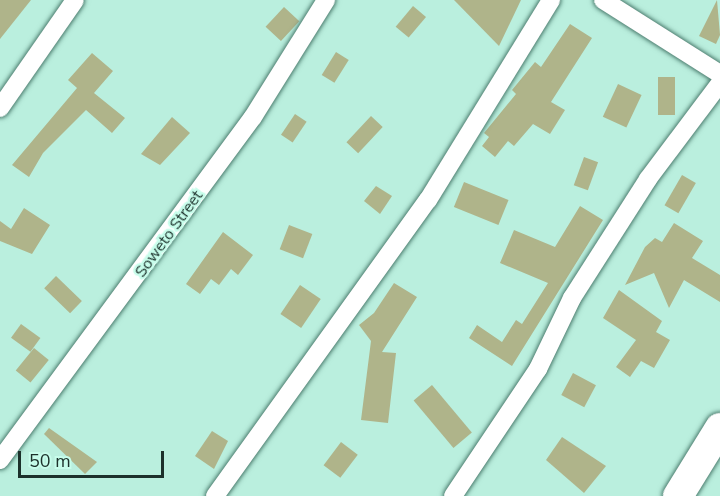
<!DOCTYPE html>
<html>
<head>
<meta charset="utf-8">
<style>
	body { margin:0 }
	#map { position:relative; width:720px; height:496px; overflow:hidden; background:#baefde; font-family:"Nunito Sans",sans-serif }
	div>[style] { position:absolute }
	.building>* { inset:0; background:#afb48a; transform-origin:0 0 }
	.roads { filter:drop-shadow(0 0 2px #4c7d6f) drop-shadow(0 0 2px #4c7d6f) }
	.minor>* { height:18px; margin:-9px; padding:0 9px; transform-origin:9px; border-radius:9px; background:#fff }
	.primary>* { height:30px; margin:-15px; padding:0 15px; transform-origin:15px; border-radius:15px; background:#fff }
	span { translate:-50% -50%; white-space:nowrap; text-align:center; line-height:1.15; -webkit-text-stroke:5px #c7fdeb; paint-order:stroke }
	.street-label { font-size:16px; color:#1c312b }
	.scale { position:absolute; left:18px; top:451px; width:146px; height:27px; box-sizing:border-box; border:3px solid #1c312b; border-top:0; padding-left:8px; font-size:18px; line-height:21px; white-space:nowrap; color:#1c312b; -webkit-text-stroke:4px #c7fdeb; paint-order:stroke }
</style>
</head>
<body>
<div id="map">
	<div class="building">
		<div style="clip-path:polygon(0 0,31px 0,0 39px)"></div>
		<div style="clip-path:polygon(454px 0,521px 0,499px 46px)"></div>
		<div style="clip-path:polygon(717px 0,720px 35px,716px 44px,699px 36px)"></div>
		<div style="left:413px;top:6px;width:17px;height:27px;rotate:40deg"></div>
		<div style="left:284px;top:7px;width:21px;height:27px;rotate:43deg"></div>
		<div style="clip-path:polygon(570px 24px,592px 38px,551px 102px,565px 110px,550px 134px,533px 124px,514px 146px,508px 141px,495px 157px,482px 146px,489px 137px,484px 133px,516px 94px,512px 90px,535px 62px,541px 67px)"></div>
		<div style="left:336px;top:52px;width:15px;height:27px;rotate:32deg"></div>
		<div style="clip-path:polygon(92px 53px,113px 71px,94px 93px,125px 118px,112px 133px,86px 110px,43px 153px,29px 177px,12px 165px,77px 88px,68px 80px)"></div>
		<div style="left:658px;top:77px;width:17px;height:38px"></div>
		<div style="left:618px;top:84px;width:26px;height:36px;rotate:25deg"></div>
		<div style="left:295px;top:114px;width:14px;height:25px;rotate:34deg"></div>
		<div style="left:371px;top:116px;width:16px;height:36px;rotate:43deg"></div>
		<div style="clip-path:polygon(172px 117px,190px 133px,160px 165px,141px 154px)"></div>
		<div style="left:584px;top:157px;width:15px;height:30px;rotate:20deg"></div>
		<div style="left:682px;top:175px;width:16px;height:35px;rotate:30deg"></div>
		<div style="left:464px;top:182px;width:48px;height:27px;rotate:22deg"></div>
		<div style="clip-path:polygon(376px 186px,392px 196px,380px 214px,364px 201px)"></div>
		<div style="clip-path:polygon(580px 206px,603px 220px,512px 366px,469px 338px,477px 325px,502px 342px,516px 320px,522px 324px,548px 283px,500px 263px,514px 230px,555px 247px)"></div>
		<div style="clip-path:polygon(24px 208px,50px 225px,32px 254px,0 241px,0 221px,11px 229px)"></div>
		<div style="clip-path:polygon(674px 223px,703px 241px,692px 258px,720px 275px,720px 302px,684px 280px,669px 308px,654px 273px,625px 285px,645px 247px,655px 238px,662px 242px)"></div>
		<div style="left:289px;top:225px;width:25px;height:26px;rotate:21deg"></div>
		<div style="clip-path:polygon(223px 232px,253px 255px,238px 275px,231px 269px,219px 285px,211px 279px,200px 294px,186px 284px)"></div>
		<div style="left:56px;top:276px;width:36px;height:17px;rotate:44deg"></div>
		<div style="clip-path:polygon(394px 283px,417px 297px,382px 352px,396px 353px,388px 423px,361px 420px,371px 341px,359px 325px,374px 313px)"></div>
		<div style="left:300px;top:285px;width:25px;height:35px;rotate:34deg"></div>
		<div style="clip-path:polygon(619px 290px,662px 321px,656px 332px,670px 340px,654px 368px,641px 361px,630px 377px,616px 367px,636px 340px,603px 318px)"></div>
		<div style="left:21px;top:324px;width:24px;height:17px;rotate:36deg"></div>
		<div style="left:34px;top:348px;width:19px;height:29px;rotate:39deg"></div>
		<div style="left:573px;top:373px;width:26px;height:25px;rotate:28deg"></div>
		<div style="left:432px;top:385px;width:62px;height:24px;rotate:50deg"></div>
		<div style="clip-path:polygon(49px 428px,97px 462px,85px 474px,44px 434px)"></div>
		<div style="clip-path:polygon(212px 431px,228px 441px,214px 469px,195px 456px)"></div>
		<div style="clip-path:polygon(562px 437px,606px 466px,584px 493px,546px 460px)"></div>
		<div style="left:341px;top:442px;width:21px;height:29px;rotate:37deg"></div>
	</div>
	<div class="roads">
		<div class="minor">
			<div style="left:603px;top:0;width:138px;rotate:32.3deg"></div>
			<div style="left:0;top:108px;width:131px;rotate:-55.2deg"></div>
			<div style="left:0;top:460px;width:426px;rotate:-53.6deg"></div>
			<div style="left:253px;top:117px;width:138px;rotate:-58deg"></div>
			<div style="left:215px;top:496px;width:365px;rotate:-54.3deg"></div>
			<div style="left:428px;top:200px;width:235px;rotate:-58.4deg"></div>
			<div style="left:453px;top:496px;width:153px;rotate:-56.2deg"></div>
			<div style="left:538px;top:369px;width:79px;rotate:-64.4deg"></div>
			<div style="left:572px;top:298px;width:141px;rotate:-57.4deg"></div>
			<div style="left:648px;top:179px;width:120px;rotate:-53.1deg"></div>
		</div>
		<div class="primary">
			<div style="left:678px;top:496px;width:80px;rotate:-58.3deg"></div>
		</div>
	</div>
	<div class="street-label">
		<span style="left:169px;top:234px;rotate:-54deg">Soweto Street</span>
	</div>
	<div class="scale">50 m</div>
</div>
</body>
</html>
